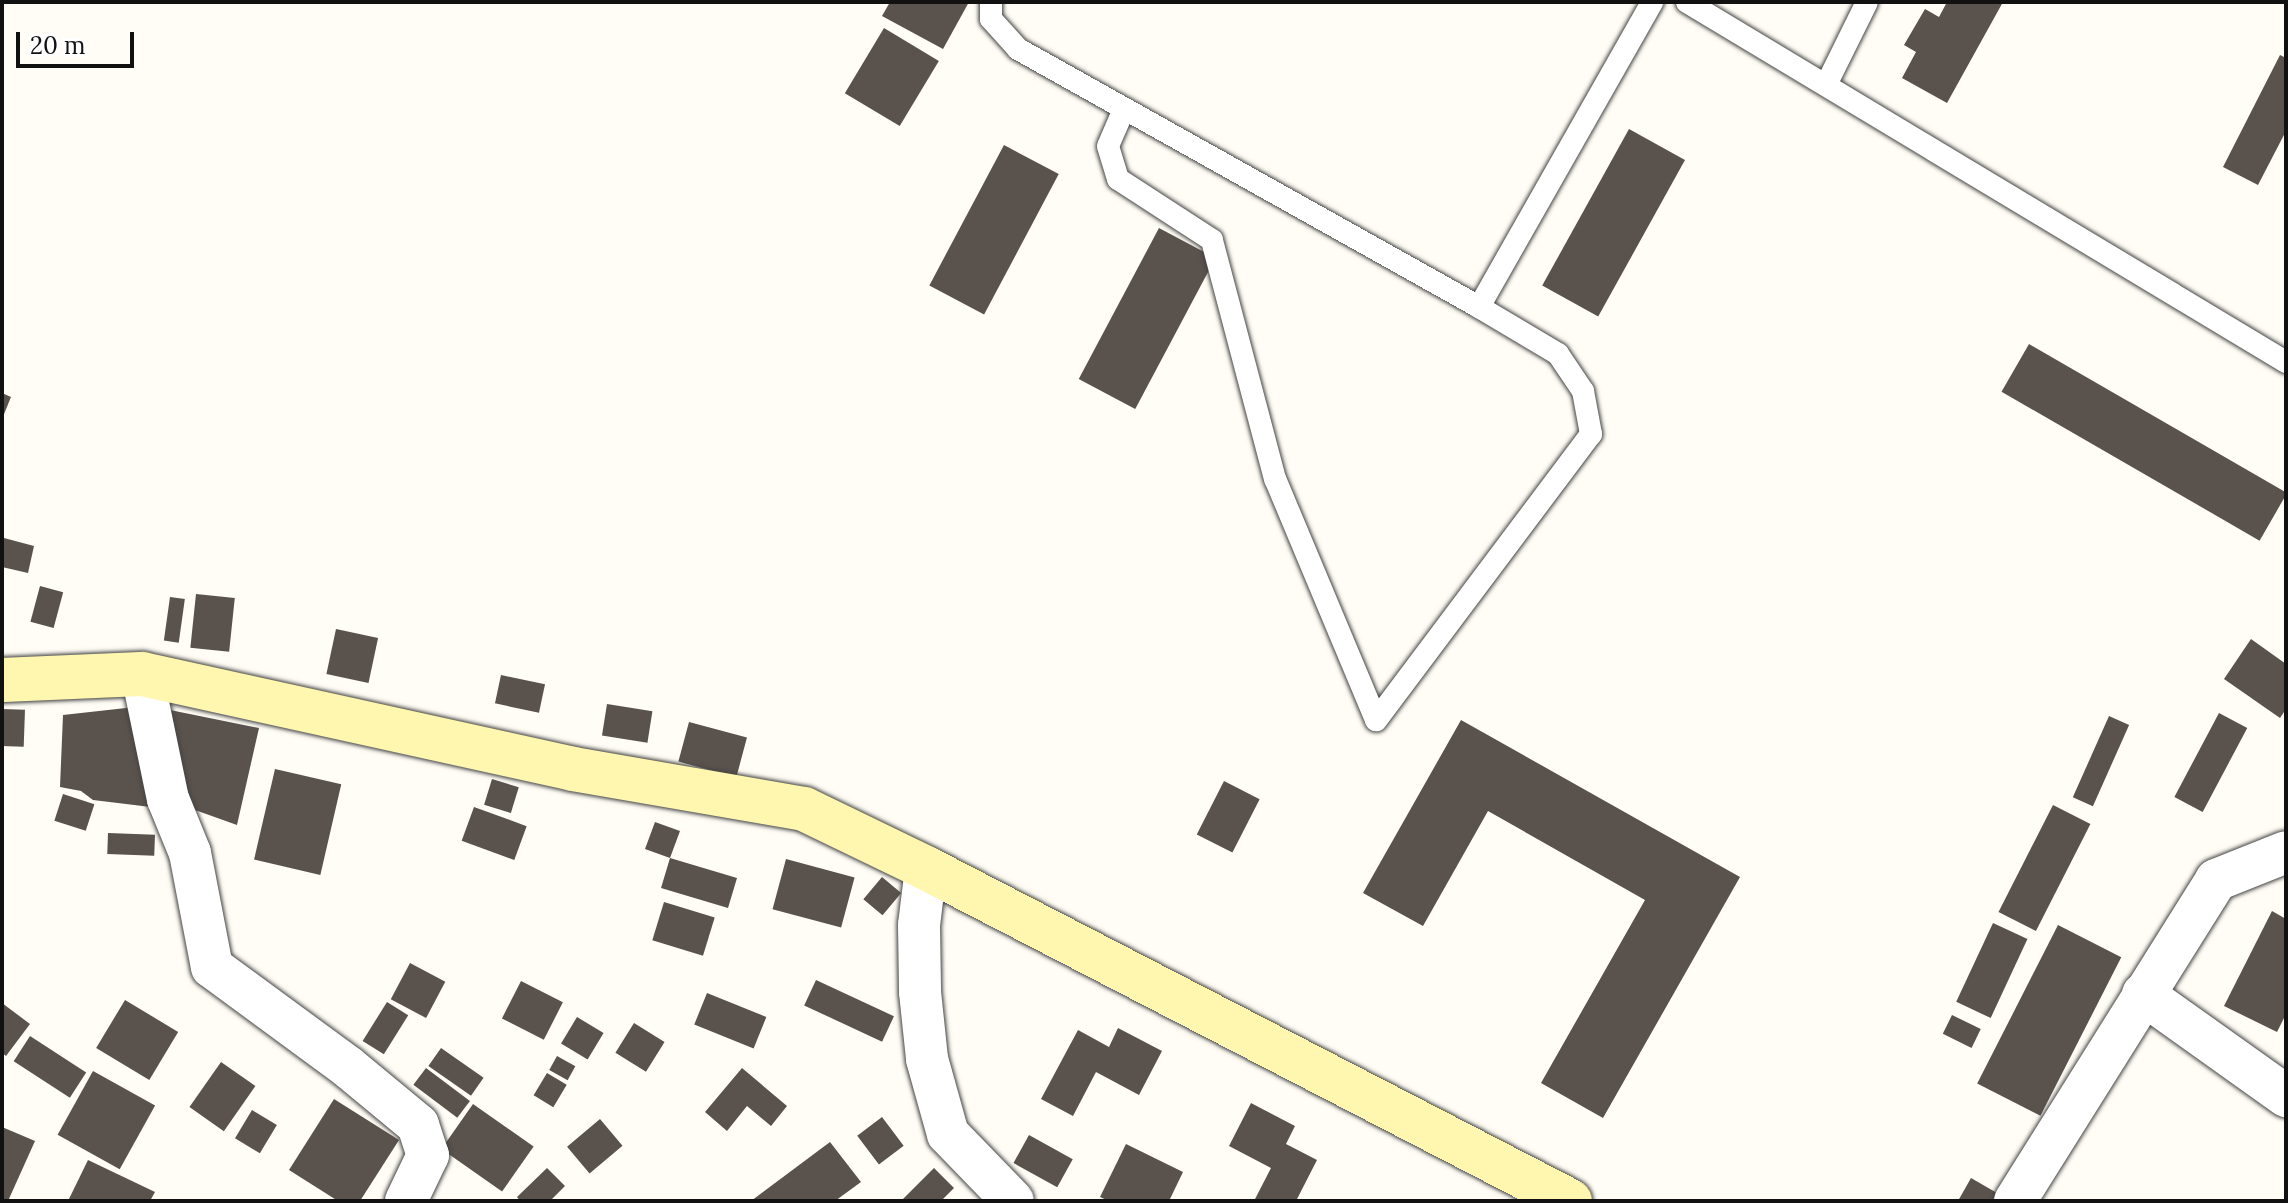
<!DOCTYPE html>
<html>
<head>
<meta charset="utf-8">
<style>
	body { margin:0 }
	#map { position:relative; width:2288px; height:1203px; overflow:hidden; background:#fffdf5; font-family:Lora,serif }
	div>[style] { position:absolute }
	.building>* { inset:0; background:#5a524d; transform-origin:0 0 }
	.roads { filter:drop-shadow(0 0 2px #444) drop-shadow(0 0 2px #444) }
	.lane>* { height:22px; margin:-11px; padding:0 11px; transform-origin:11px; border-radius:11px; background:#fff }
	.street>* { height:42px; margin:-21px; padding:0 21px; transform-origin:21px; border-radius:21px; background:#fff }
	.secondary>* { height:44px; margin:-22px; padding:0 22px; transform-origin:22px; border-radius:22px; background:#fff6b0 }
	span { translate:-50% -50%; white-space:nowrap; text-align:center; line-height:1.15; -webkit-text-stroke:8px #fff; paint-order:stroke }
	.frame { position:absolute; inset:0; border:4px solid #111; pointer-events:none }
	.scale { position:absolute; left:16px; top:32px; width:118px; height:36px; box-sizing:border-box; border:4px solid #111; border-top:0; padding-left:10px; font-size:24px; line-height:28px; white-space:nowrap; color:#111; -webkit-text-stroke:6px #fff; paint-order:stroke }
</style>
</head>
<body>
<div id="map">
	<div class="building">
		<div style="clip-path:polygon(890px 2px,969px 2px,943px 49px,882px 16px)"></div>
		<div style="clip-path:polygon(1947px 2px,2003px 2px,1947px 103px,1902px 78px,1916px 52px,1904px 45px,1925px 9px,1939px 17px)"></div>
		<div style="left:884px;top:28px;width:64px;height:76px;rotate:31deg"></div>
		<div style="clip-path:polygon(2280px 55px,2286px 58px,2286px 131px,2258px 185px,2223px 167px)"></div>
		<div style="left:1629px;top:129px;width:64px;height:179px;rotate:29deg"></div>
		<div style="left:1004px;top:145px;width:62px;height:159px;rotate:28deg"></div>
		<div style="left:1159px;top:228px;width:64px;height:171px;rotate:28deg"></div>
		<div style="left:2029px;top:344px;width:298px;height:55px;rotate:30deg"></div>
		<div style="clip-path:polygon(2px 393px,11px 397px,2px 419px)"></div>
		<div style="clip-path:polygon(4px 538px,34px 546px,28px 573px,2px 567px)"></div>
		<div style="left:40px;top:586px;width:24px;height:37px;rotate:15deg"></div>
		<div style="left:196px;top:594px;width:39px;height:54px;rotate:6deg"></div>
		<div style="left:170px;top:597px;width:15px;height:44px;rotate:8deg"></div>
		<div style="left:336px;top:629px;width:43px;height:46px;rotate:12deg"></div>
		<div style="clip-path:polygon(2251px 639px,2286px 664px,2286px 709px,2280px 718px,2224px 679px)"></div>
		<div style="left:501px;top:675px;width:45px;height:29px;rotate:12deg"></div>
		<div style="left:607px;top:704px;width:46px;height:32px;rotate:9deg"></div>
		<div style="clip-path:polygon(135px 707px,159px 808px,93px 800px,81px 791px,60px 787px,63px 715px)"></div>
		<div style="left:2px;top:709px;width:23px;height:37px;rotate:2deg"></div>
		<div style="clip-path:polygon(170px 710px,259px 728px,237px 825px,181px 805px)"></div>
		<div style="left:2219px;top:713px;width:32px;height:95px;rotate:28deg"></div>
		<div style="left:2109px;top:716px;width:22px;height:89px;rotate:24deg"></div>
		<div style="clip-path:polygon(1461px 720px,1740px 877px,1603px 1118px,1541px 1083px,1645px 900px,1488px 811px,1423px 926px,1363px 893px)"></div>
		<div style="left:689px;top:722px;width:60px;height:41px;rotate:15deg"></div>
		<div style="left:275px;top:769px;width:68px;height:93px;rotate:13deg"></div>
		<div style="left:492px;top:779px;width:28px;height:27px;rotate:17deg"></div>
		<div style="left:1224px;top:781px;width:40px;height:60px;rotate:27deg"></div>
		<div style="left:63px;top:794px;width:33px;height:28px;rotate:18deg"></div>
		<div style="left:2053px;top:805px;width:42px;height:120px;rotate:27deg"></div>
		<div style="left:474px;top:807px;width:56px;height:36px;rotate:20deg"></div>
		<div style="clip-path:polygon(655px 822px,680px 831px,670px 858px,737px 878px,728px 908px,661px 888px,670px 858px,645px 849px)"></div>
		<div style="left:108px;top:833px;width:47px;height:21px;rotate:2deg"></div>
		<div style="left:786px;top:859px;width:71px;height:52px;rotate:15deg"></div>
		<div style="left:882px;top:877px;width:25px;height:29px;rotate:40deg"></div>
		<div style="left:664px;top:902px;width:53px;height:40px;rotate:17deg"></div>
		<div style="clip-path:polygon(2272px 911px,2286px 919px,2286px 1014px,2277px 1032px,2224px 1006px)"></div>
		<div style="left:1993px;top:923px;width:38px;height:87px;rotate:25deg"></div>
		<div style="left:2058px;top:925px;width:71px;height:178px;rotate:27deg"></div>
		<div style="left:410px;top:963px;width:40px;height:41px;rotate:28deg"></div>
		<div style="left:816px;top:980px;width:86px;height:28px;rotate:25deg"></div>
		<div style="left:521px;top:981px;width:47px;height:42px;rotate:27deg"></div>
		<div style="left:707px;top:993px;width:64px;height:34px;rotate:22deg"></div>
		<div style="left:125px;top:1000px;width:62px;height:56px;rotate:31deg"></div>
		<div style="left:387px;top:1002px;width:25px;height:46px;rotate:32deg"></div>
		<div style="clip-path:polygon(2px 1003px,30px 1024px,6px 1056px,2px 1053px)"></div>
		<div style="left:1952px;top:1015px;width:32px;height:21px;rotate:26deg"></div>
		<div style="left:577px;top:1017px;width:31px;height:31px;rotate:31deg"></div>
		<div style="left:634px;top:1023px;width:36px;height:35px;rotate:32deg"></div>
		<div style="clip-path:polygon(1118px 1028px,1162px 1051px,1139px 1095px,1096px 1072px,1073px 1116px,1041px 1099px,1078px 1030px,1109px 1047px)"></div>
		<div style="left:30px;top:1036px;width:67px;height:30px;rotate:33deg"></div>
		<div style="left:441px;top:1048px;width:52px;height:22px;rotate:35deg"></div>
		<div style="left:557px;top:1056px;width:21px;height:16px;rotate:29deg"></div>
		<div style="left:221px;top:1062px;width:42px;height:55px;rotate:35deg"></div>
		<div style="left:426px;top:1068px;width:55px;height:21px;rotate:37deg"></div>
		<div style="clip-path:polygon(742px 1068px,787px 1106px,771px 1126px,747px 1106px,727px 1131px,705px 1112px)"></div>
		<div style="left:93px;top:1071px;width:71px;height:73px;rotate:29deg"></div>
		<div style="left:547px;top:1073px;width:23px;height:26px;rotate:31deg"></div>
		<div style="clip-path:polygon(334px 1099px,399px 1140px,360px 1201px,338px 1201px,289px 1170px)"></div>
		<div style="clip-path:polygon(1251px 1103px,1295px 1126px,1286px 1144px,1317px 1160px,1296px 1201px,1254px 1201px,1271px 1168px,1229px 1146px)"></div>
		<div style="left:473px;top:1104px;width:74px;height:55px;rotate:35deg"></div>
		<div style="left:252px;top:1110px;width:29px;height:33px;rotate:31deg"></div>
		<div style="left:882px;top:1117px;width:36px;height:31px;rotate:53deg"></div>
		<div style="left:600px;top:1119px;width:35px;height:43px;rotate:50deg"></div>
		<div style="clip-path:polygon(2px 1127px,35px 1141px,8px 1201px,2px 1201px)"></div>
		<div style="left:1029px;top:1135px;width:50px;height:32px;rotate:29deg"></div>
		<div style="clip-path:polygon(830px 1142px,861px 1182px,835px 1201px,751px 1201px)"></div>
		<div style="clip-path:polygon(1126px 1144px,1183px 1172px,1169px 1201px,1109px 1201px,1100px 1197px)"></div>
		<div style="clip-path:polygon(88px 1160px,155px 1192px,150px 1201px,68px 1201px)"></div>
		<div style="clip-path:polygon(547px 1168px,565px 1186px,550px 1201px,520px 1201px,517px 1197px)"></div>
		<div style="clip-path:polygon(934px 1168px,954px 1188px,941px 1201px,901px 1201px)"></div>
		<div style="clip-path:polygon(1971px 1178px,1997px 1193px,1992px 1201px,1958px 1201px)"></div>
	</div>
	<div class="roads">
		<div class="lane">
			<div style="left:991px;top:2px;width:17px;rotate:90deg"></div>
			<div style="left:991px;top:19px;width:40px;rotate:48deg"></div>
			<div style="left:1018px;top:49px;width:528px;rotate:29.23deg"></div>
			<div style="left:1479px;top:307px;width:92px;rotate:30.7deg"></div>
			<div style="left:1558px;top:354px;width:45px;rotate:56deg"></div>
			<div style="left:1583px;top:391px;width:44px;rotate:79.5deg"></div>
			<div style="left:1591px;top:434px;width:358px;rotate:126.9deg"></div>
			<div style="left:1376px;top:720px;width:261px;rotate:-112.7deg"></div>
			<div style="left:1275px;top:479px;width:247px;rotate:-104.8deg"></div>
			<div style="left:1212px;top:240px;width:112px;rotate:-147deg"></div>
			<div style="left:1118px;top:179px;width:34px;rotate:-107deg"></div>
			<div style="left:1108px;top:146px;width:40px;rotate:-66.6deg"></div>
			<div style="left:1687px;top:2px;width:699px;rotate:31.01deg"></div>
			<div style="left:1827px;top:83px;width:90px;rotate:-63.7deg"></div>
			<div style="left:1479px;top:307px;width:351px;rotate:-60.4deg"></div>
		</div>
		<div class="street">
			<div style="left:142px;top:674px;width:128px;rotate:78.3deg"></div>
			<div style="left:168px;top:799px;width:58px;rotate:67.8deg"></div>
			<div style="left:190px;top:853px;width:116px;rotate:79.1deg"></div>
			<div style="left:212px;top:967px;width:169px;rotate:36.3deg"></div>
			<div style="left:348px;top:1067px;width:91px;rotate:39.6deg"></div>
			<div style="left:418px;top:1125px;width:32px;rotate:72deg"></div>
			<div style="left:428px;top:1155px;width:51px;rotate:115.6deg"></div>
			<div style="left:926px;top:868px;width:57px;rotate:97deg"></div>
			<div style="left:919px;top:925px;width:67px;rotate:89.1deg"></div>
			<div style="left:920px;top:992px;width:67px;rotate:84deg"></div>
			<div style="left:927px;top:1059px;width:78px;rotate:74.4deg"></div>
			<div style="left:948px;top:1134px;width:93px;rotate:45.9deg"></div>
			<div style="left:2143px;top:994px;width:176px;rotate:35.5deg"></div>
			<div style="left:2015px;top:1201px;width:379px;rotate:-57.9deg"></div>
			<div style="left:2216px;top:880px;width:75px;rotate:-21.8deg"></div>
		</div>
		<div class="secondary">
			<div style="left:2px;top:680px;width:140px;rotate:-2.5deg"></div>
			<div style="left:142px;top:674px;width:441px;rotate:12.4deg"></div>
			<div style="left:573px;top:769px;width:234px;rotate:9.8deg"></div>
			<div style="left:804px;top:809px;width:136px;rotate:25.8deg"></div>
			<div style="left:926px;top:868px;width:725px;rotate:27.34deg"></div>
		</div>
	</div>
	<div class="frame"></div>
	<div class="scale">20 m</div>
</div>
</body>
</html>
